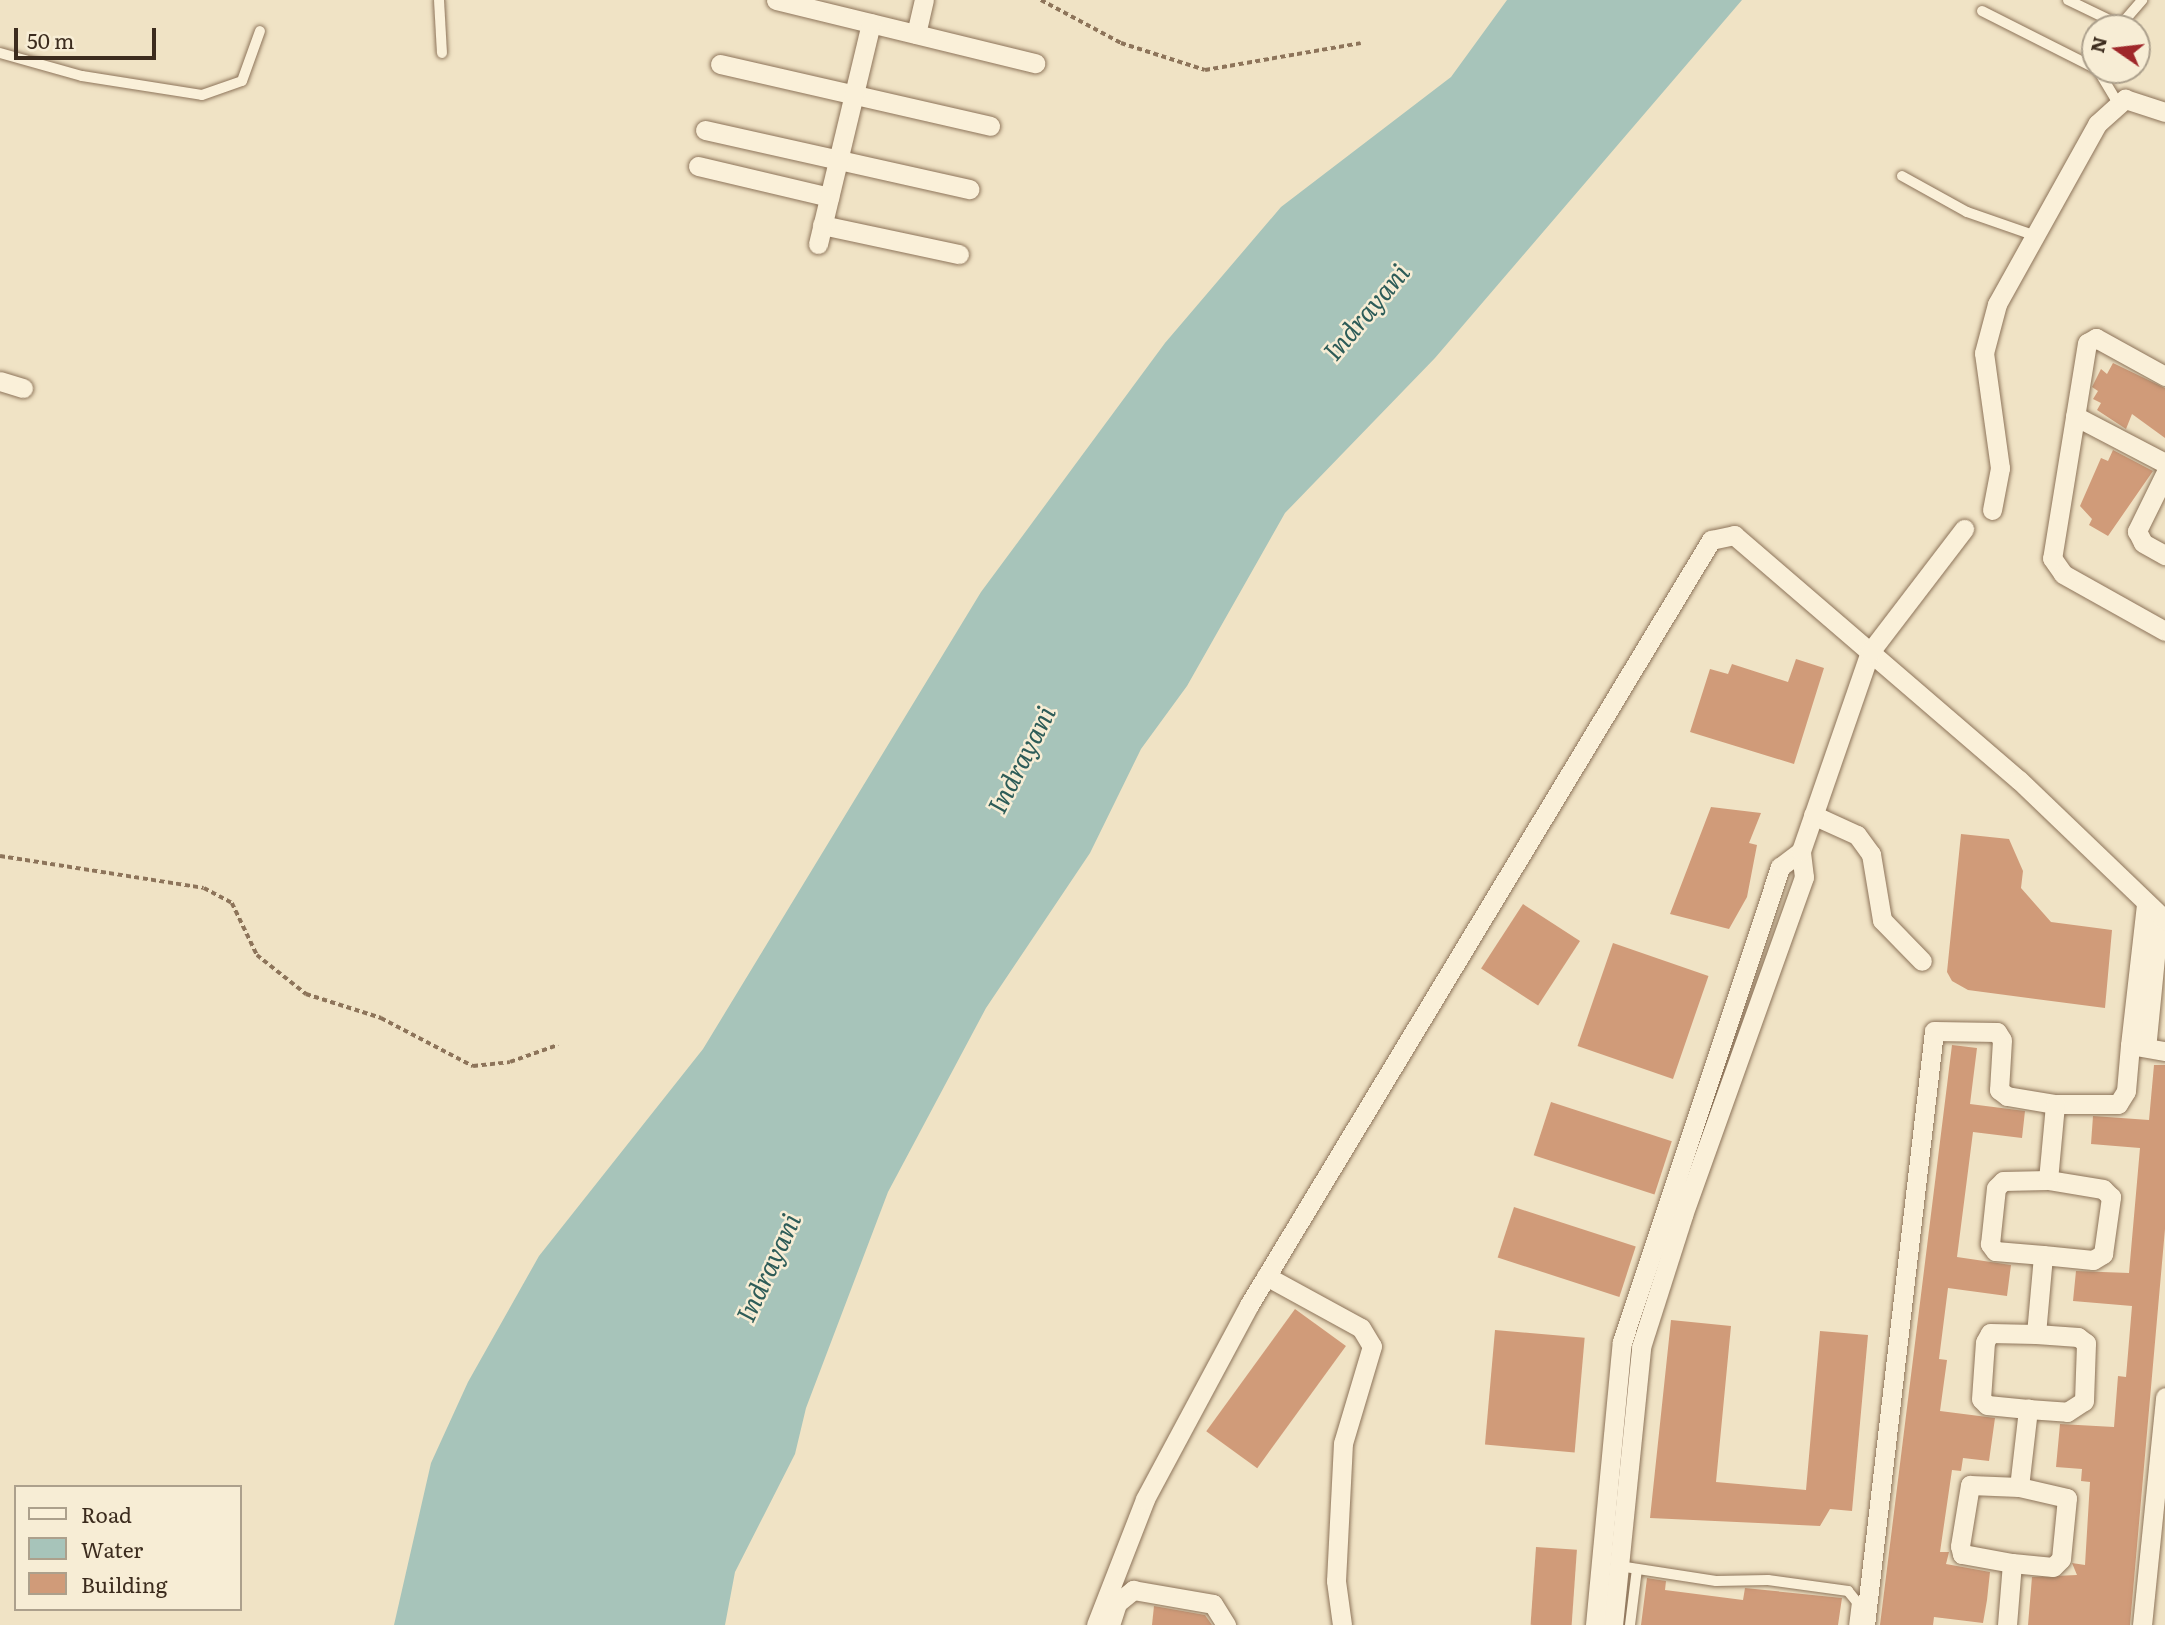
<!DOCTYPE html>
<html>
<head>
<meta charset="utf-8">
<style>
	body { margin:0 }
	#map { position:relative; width:2165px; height:1625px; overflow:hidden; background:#f0e3c5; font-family:Literata,serif }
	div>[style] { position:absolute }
	.water>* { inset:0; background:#a7c4ba }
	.building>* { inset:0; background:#d09b79; transform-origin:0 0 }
	.path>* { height:3.5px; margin-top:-1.75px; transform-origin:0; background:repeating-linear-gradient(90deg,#8d745a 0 5px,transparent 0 8.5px) }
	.roads { filter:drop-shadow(0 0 2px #8d745a) drop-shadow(0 0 2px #8d745a) }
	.lane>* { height:10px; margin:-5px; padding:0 5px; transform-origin:5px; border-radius:5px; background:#faf0d9 }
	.street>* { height:19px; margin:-9.5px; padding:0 9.5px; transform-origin:9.5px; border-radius:9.5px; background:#faf0d9 }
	span { translate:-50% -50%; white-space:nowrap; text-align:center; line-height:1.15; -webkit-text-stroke:5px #f7edd5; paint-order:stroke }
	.water-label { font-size:26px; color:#2d5c58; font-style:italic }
	.legend { position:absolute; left:14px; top:1485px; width:228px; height:126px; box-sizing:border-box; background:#f7edd5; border:2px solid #aca08c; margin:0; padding:9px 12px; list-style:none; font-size:21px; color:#3c2c1e }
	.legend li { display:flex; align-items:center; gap:14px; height:35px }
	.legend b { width:35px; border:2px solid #aca08c }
	.north { position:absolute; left:2081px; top:14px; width:70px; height:70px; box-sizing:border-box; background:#f7edd5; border:2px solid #aca08c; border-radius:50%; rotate:284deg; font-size:19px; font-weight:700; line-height:28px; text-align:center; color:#3c2c1e }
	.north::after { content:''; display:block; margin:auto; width:24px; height:32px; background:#9f272a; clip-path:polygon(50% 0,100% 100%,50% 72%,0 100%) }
	.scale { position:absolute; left:14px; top:28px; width:142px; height:32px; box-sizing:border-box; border:4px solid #3c2c1e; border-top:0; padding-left:9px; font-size:21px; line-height:24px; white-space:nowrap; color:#3c2c1e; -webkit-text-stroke:5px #f7edd5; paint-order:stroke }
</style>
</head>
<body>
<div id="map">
	<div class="water">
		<div style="clip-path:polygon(1507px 0,1742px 0,1435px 358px,1285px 513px,1187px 686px,1141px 749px,1090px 853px,986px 1008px,888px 1192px,806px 1408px,795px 1454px,735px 1572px,725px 1625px,394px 1625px,431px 1463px,468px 1382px,539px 1256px,703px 1049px,981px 592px,1165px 343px,1281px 207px,1451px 77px)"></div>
	</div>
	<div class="building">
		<div style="clip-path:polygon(2113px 363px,2165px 388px,2165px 438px,2132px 414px,2126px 429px,2097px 410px,2101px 403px,2093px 399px,2098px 391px,2092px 387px,2101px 369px,2107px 374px)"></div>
		<div style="clip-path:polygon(2113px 450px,2153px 471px,2108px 536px,2089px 525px,2092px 519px,2080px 506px,2101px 458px,2108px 461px)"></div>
		<div style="clip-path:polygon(1796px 659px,1824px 668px,1794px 764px,1690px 732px,1710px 669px,1728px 674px,1732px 664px,1788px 682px)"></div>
		<div style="clip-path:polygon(1711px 807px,1761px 813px,1749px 843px,1757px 845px,1747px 897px,1729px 929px,1670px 914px)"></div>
		<div style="clip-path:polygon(1961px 834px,2009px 839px,2023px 871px,2021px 888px,2051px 922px,2112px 930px,2105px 1008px,1968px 990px,1952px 981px,1947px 972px)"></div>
		<div style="left:1523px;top:904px;width:68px;height:77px;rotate:33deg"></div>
		<div style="left:1613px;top:943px;width:101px;height:109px;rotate:19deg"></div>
		<div style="clip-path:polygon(1952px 1045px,1977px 1048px,1970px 1104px,2025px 1111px,2022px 1138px,1973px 1132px,1957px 1257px,2011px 1265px,2007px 1296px,1948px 1288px,1939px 1359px,1947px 1360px,1940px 1411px,1995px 1418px,1989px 1461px,1963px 1458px,1961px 1471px,1952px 1470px,1940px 1552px,1949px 1552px,1946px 1564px,1990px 1572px,1987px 1600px,1983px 1623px,1934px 1617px,1933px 1625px,1880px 1625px)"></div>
		<div style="clip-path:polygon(2154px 1065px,2165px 1065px,2165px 1229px,2130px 1625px,2028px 1625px,2032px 1577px,2077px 1575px,2072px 1563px,2085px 1565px,2090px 1482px,2081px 1481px,2082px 1469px,2056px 1467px,2060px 1424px,2114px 1427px,2118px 1376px,2126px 1377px,2132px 1306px,2073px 1301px,2076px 1271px,2129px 1273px,2140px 1148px,2091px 1144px,2093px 1116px,2149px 1120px)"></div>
		<div style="left:1551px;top:1102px;width:127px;height:56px;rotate:18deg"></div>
		<div style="left:1514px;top:1207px;width:128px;height:53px;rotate:18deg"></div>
		<div style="left:1295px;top:1309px;width:63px;height:151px;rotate:36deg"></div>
		<div style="clip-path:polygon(1671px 1320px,1731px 1326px,1716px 1482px,1806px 1490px,1820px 1331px,1868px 1335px,1852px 1511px,1830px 1509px,1820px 1526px,1650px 1518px)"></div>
		<div style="left:1495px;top:1330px;width:90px;height:115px;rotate:5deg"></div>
		<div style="left:1536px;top:1547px;width:41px;height:78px;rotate:4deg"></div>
		<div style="clip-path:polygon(1647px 1578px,1666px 1581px,1665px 1590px,1743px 1600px,1745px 1588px,1842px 1598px,1838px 1625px,1641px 1625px)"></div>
		<div style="clip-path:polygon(1154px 1606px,1205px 1615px,1212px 1625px,1152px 1625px)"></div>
	</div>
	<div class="path">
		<div style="left:1041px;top:0;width:91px;rotate:28.3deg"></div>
		<div style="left:1121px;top:43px;width:88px;rotate:17.8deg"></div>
		<div style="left:1205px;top:70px;width:158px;rotate:-9.8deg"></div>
		<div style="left:0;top:856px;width:206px;rotate:8.9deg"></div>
		<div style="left:204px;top:888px;width:32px;rotate:28deg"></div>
		<div style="left:232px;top:903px;width:58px;rotate:64.3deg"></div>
		<div style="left:257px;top:955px;width:63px;rotate:38.5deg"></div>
		<div style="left:306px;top:994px;width:79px;rotate:17.7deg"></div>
		<div style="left:381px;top:1018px;width:104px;rotate:27.6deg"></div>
		<div style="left:473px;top:1066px;width:37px;rotate:-6deg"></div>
		<div style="left:510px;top:1062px;width:51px;rotate:-19.5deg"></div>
	</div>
	<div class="roads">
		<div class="lane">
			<div style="left:439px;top:0;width:53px;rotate:86.8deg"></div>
			<div style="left:2068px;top:0;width:58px;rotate:25.7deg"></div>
			<div style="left:1982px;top:11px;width:127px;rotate:26.8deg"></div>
			<div style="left:2118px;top:28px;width:37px;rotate:-49deg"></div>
			<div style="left:0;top:53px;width:85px;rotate:15.7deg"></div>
			<div style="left:82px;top:76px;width:121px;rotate:9deg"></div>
			<div style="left:202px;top:95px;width:42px;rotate:-19.3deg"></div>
			<div style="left:242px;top:81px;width:53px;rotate:-70.2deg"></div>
			<div style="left:2098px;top:70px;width:37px;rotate:59deg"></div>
			<div style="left:1902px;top:176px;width:74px;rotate:29deg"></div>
			<div style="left:1967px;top:212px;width:70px;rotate:19.2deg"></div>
			<div style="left:1619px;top:1566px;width:98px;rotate:8.8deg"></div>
			<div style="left:1716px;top:1581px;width:52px;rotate:-1.1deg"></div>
			<div style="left:1768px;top:1580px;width:81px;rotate:7.8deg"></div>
			<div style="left:1848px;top:1591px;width:14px;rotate:51deg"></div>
			<div style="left:1857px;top:1602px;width:23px;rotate:97deg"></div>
			<div style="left:1630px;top:1625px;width:56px;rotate:-82.9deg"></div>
		</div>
		<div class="street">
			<div style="left:776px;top:0;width:267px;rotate:13.7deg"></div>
			<div style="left:916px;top:34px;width:35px;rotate:-77deg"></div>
			<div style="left:720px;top:64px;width:277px;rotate:12.9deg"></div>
			<div style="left:705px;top:130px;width:271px;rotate:12.6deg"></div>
			<div style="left:698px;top:166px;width:135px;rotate:13.3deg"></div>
			<div style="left:822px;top:225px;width:140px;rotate:12deg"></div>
			<div style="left:818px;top:244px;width:227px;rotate:-76.5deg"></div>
			<div style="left:2165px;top:376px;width:79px;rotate:-151.2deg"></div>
			<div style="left:2096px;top:338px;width:10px;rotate:151deg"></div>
			<div style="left:2087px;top:343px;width:218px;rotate:99.2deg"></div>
			<div style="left:2052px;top:558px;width:19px;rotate:55deg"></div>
			<div style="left:2063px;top:574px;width:117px;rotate:29.2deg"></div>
			<div style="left:0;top:381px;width:24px;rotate:17deg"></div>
			<div style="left:2075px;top:416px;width:102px;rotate:27.6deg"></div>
			<div style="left:2165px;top:474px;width:64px;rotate:116.2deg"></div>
			<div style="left:2137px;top:531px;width:13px;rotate:63deg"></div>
			<div style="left:2143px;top:543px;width:25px;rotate:29deg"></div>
			<div style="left:1992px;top:510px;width:43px;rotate:-79.2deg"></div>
			<div style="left:2000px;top:468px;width:116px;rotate:-97.9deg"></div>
			<div style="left:1984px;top:353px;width:51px;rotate:-75.1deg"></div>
			<div style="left:1997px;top:304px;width:206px;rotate:-60.9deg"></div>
			<div style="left:2097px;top:124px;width:38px;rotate:-42deg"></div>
			<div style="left:2125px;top:99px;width:42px;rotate:18deg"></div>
			<div style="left:1813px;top:815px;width:48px;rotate:24.4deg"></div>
			<div style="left:1857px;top:835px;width:24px;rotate:54deg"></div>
			<div style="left:1871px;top:854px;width:67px;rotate:80.5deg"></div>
			<div style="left:1882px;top:920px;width:57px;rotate:45.7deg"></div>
			<div style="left:2147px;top:1039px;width:124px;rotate:-84.4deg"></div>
			<div style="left:2130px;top:1045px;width:141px;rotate:-83.5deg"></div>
			<div style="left:2043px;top:1255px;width:50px;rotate:5.7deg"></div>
			<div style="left:2093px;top:1260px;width:12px;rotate:-31deg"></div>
			<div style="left:2103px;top:1254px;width:58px;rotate:-82deg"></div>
			<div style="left:2111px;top:1197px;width:11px;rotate:-135deg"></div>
			<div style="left:2103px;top:1189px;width:56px;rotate:-170.7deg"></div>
			<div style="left:1266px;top:1276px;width:108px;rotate:28.7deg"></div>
			<div style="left:1361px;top:1328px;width:21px;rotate:59deg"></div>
			<div style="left:1372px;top:1346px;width:101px;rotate:106.6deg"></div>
			<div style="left:1343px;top:1443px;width:138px;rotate:92.9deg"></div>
			<div style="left:1336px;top:1581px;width:44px;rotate:82.2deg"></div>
			<div style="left:2028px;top:1409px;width:39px;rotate:4deg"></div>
			<div style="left:2067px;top:1412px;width:20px;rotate:-33deg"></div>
			<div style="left:2084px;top:1401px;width:58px;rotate:-88deg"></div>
			<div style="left:2086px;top:1343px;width:10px;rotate:-143deg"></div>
			<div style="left:2078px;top:1337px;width:42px;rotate:-175.9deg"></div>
			<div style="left:2012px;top:1563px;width:41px;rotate:5.6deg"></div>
			<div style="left:2053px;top:1567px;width:11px;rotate:-45deg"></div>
			<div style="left:2061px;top:1559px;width:61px;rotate:-84.4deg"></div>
			<div style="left:2067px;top:1498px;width:49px;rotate:-167.1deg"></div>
			<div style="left:1096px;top:1625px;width:135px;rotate:-68.7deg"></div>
			<div style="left:1145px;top:1499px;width:220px;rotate:-61.8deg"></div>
			<div style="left:1249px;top:1305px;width:894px;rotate:-58.87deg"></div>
			<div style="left:1711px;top:540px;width:24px;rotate:-12deg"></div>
			<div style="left:1734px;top:535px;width:376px;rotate:40.7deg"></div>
			<div style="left:2019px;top:780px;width:202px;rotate:43.8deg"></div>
			<div style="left:1110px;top:1625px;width:23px;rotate:-72deg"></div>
			<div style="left:1117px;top:1603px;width:21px;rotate:-39deg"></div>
			<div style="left:1133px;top:1590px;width:81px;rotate:9.9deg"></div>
			<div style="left:1213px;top:1604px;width:25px;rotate:58deg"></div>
			<div style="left:1595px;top:1625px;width:284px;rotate:-84.6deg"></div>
			<div style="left:1622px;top:1342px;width:501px;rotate:-71.6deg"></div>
			<div style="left:1780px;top:867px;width:26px;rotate:-37deg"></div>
			<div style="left:1613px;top:1625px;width:279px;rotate:-84.2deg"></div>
			<div style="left:1641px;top:1347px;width:139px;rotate:-72.3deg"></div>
			<div style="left:1683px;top:1215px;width:359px;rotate:-70.3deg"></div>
			<div style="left:1804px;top:877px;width:26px;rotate:-97deg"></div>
			<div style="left:1801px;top:851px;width:211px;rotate:-70.9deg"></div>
			<div style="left:1870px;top:652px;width:155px;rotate:-52.6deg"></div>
			<div style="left:1865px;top:1625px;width:598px;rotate:-83.37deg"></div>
			<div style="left:1934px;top:1031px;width:63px;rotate:0.9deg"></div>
			<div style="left:1997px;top:1032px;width:9px;rotate:58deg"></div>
			<div style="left:2002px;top:1040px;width:50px;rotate:93.4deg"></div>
			<div style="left:1999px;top:1090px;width:10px;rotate:37deg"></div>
			<div style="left:2007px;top:1096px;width:49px;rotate:9.5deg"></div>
			<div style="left:2055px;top:1104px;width:63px"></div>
			<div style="left:2118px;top:1104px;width:15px;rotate:-58deg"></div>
			<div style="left:2126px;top:1091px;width:46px;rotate:-85deg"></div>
			<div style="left:2130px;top:1045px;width:36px;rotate:10deg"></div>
			<div style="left:2007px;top:1625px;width:62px;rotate:-85.4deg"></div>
			<div style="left:2012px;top:1563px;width:51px;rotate:-169.8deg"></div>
			<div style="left:1962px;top:1554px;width:8px;rotate:-104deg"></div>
			<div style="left:1960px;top:1546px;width:62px;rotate:-80.7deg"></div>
			<div style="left:1970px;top:1485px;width:49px;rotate:2.3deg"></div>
			<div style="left:2019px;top:1487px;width:79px;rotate:-83.4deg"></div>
			<div style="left:2028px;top:1409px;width:41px;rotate:-174.4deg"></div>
			<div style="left:1987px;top:1405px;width:8px;rotate:-135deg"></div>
			<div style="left:1981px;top:1399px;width:57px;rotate:-86deg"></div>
			<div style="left:1985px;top:1342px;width:10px;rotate:-61deg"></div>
			<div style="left:1990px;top:1333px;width:46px;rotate:1.2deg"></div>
			<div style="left:2036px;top:1334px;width:79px;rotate:-84.9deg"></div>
			<div style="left:2043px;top:1255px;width:48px;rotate:-175.2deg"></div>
			<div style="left:1995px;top:1251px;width:9px;rotate:-126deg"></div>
			<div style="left:1990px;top:1244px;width:56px;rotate:-83.9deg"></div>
			<div style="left:1996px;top:1188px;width:10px;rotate:-45deg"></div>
			<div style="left:2003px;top:1181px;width:45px;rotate:-1.3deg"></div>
			<div style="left:2048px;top:1180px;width:76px;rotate:-84.7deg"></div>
			<div style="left:2142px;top:1625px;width:229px;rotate:-84.2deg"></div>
		</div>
	</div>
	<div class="water-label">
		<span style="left:1365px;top:311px;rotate:-50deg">Indrayani</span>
		<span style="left:1020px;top:759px;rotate:-63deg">Indrayani</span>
		<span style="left:767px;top:1267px;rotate:-65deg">Indrayani</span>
	</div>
	<ul class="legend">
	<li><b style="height:9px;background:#faf0d9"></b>Road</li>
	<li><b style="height:19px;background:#a7c4ba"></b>Water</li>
	<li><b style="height:19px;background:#d09b79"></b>Building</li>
	</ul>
	<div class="north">N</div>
	<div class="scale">50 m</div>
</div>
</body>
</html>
